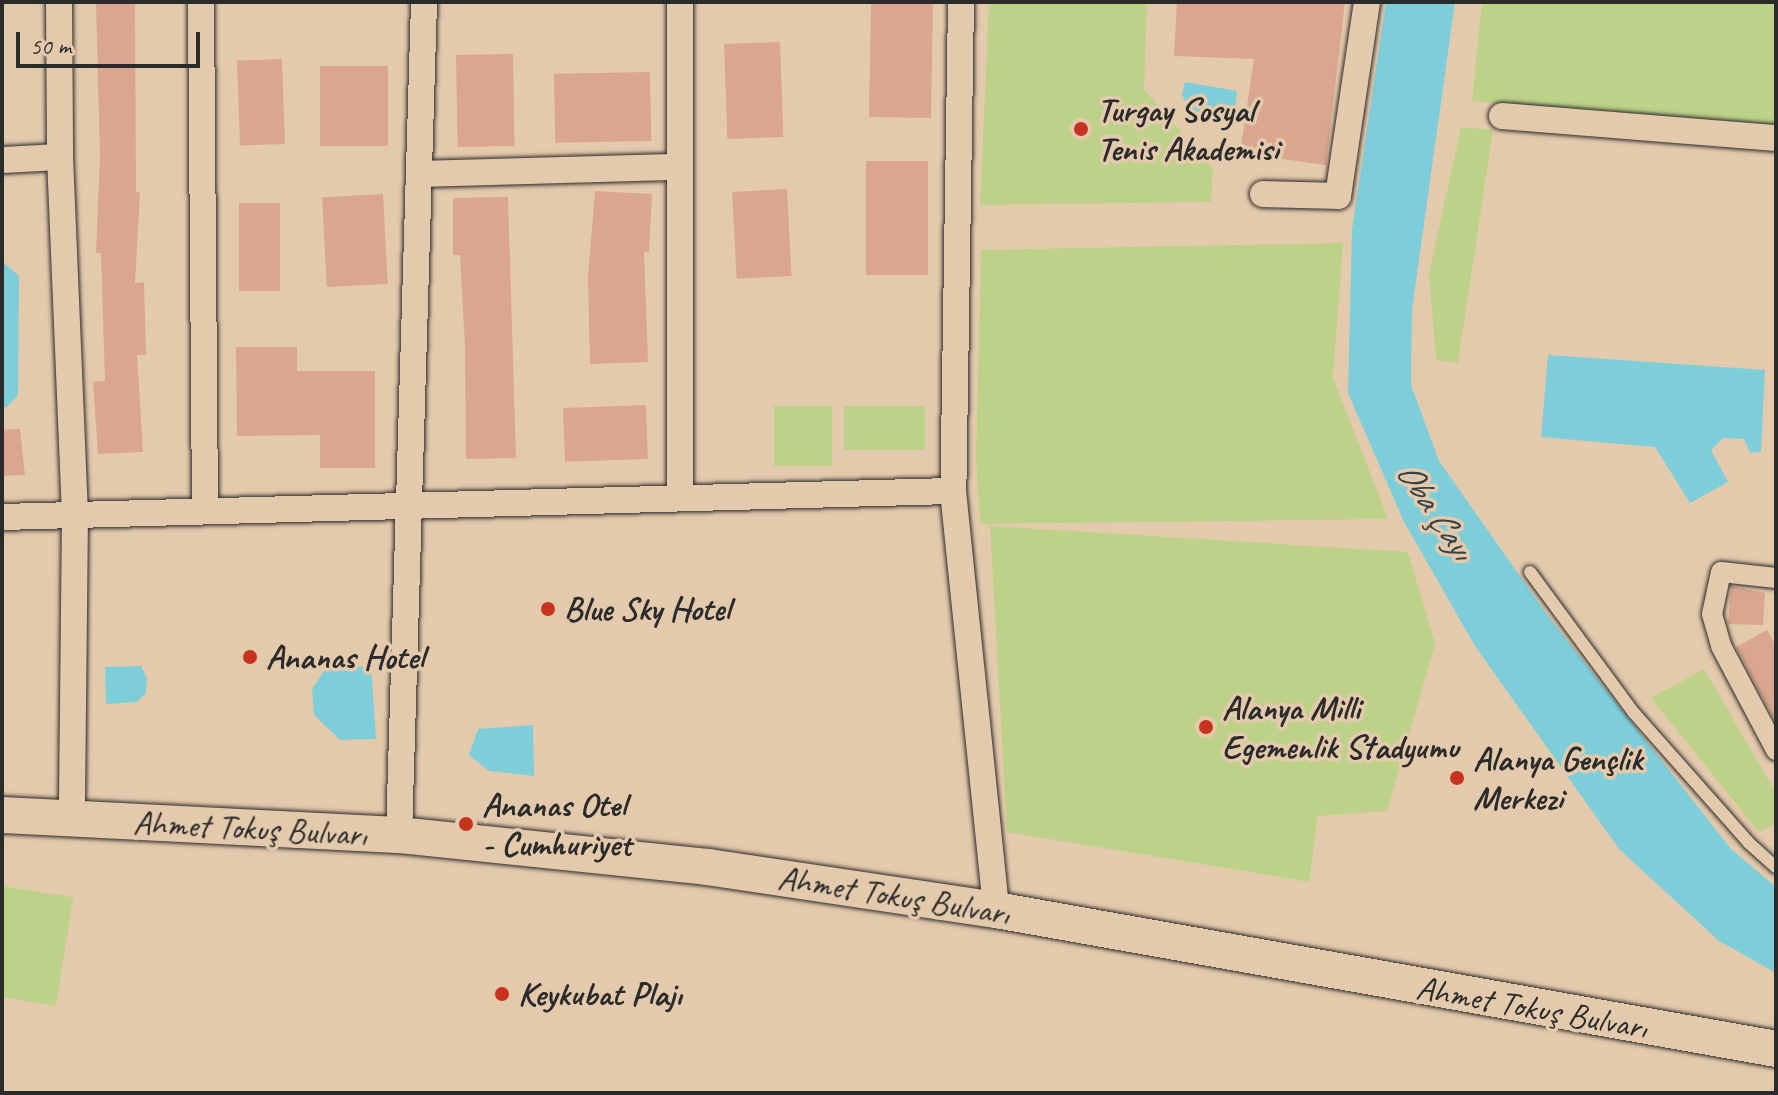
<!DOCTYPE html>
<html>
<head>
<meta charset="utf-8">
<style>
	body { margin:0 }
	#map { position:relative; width:1778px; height:1095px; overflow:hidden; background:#e4caac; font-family:Caveat,sans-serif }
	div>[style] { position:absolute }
	.green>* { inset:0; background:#bdd288; transform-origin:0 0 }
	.water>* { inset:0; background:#7eceda }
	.building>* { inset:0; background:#daa68d; transform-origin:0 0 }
	.roads { filter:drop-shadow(0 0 2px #2b2b2b) drop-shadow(0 0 2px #2b2b2b) }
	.service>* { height:12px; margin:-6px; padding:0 6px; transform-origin:6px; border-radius:6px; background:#e4caac }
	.pedestrian>* { height:20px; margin:-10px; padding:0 10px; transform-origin:10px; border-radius:10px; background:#e4caac }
	.minor>* { height:26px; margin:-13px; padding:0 13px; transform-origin:13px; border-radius:13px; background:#e4caac }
	.secondary>* { height:36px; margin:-18px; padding:0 18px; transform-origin:18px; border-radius:18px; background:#e4caac }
	.dots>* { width:22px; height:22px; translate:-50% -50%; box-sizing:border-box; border:4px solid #e4caac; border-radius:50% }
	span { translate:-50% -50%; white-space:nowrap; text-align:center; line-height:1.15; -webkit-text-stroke:7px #e4caac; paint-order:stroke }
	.poi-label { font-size:34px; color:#2b2b2b; font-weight:700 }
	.left { translate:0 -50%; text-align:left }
	.street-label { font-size:34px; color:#2b2b2b }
	.water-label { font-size:36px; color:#374345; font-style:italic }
	.frame { position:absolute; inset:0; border:4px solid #2b2b2b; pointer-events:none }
	.scale { position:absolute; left:16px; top:32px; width:184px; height:36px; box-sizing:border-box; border:4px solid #2b2b2b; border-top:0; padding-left:10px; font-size:24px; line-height:28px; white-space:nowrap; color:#2b2b2b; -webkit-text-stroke:6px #e4caac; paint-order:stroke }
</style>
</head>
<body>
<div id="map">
	<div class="green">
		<div style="clip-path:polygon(989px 2px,1147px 2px,1144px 89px,1213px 169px,1211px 202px,980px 205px)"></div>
		<div style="clip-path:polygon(1482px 2px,1776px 2px,1776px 130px,1472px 101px)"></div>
		<div style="clip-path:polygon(1461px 127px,1493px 130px,1458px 363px,1436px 360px,1429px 274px)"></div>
		<div style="clip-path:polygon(1343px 243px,1333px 378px,1388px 519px,980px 524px,976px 459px,981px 250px)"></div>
		<div style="left:774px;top:406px;width:58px;height:60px"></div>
		<div style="left:844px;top:406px;width:81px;height:44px"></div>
		<div style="clip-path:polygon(990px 526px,1408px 552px,1435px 644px,1387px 811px,1318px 816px,1309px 882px,1007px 832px)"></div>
		<div style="clip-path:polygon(1704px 669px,1776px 793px,1776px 823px,1759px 832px,1651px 698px)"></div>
		<div style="left:2px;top:886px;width:72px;height:110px;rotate:9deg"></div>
	</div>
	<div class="water">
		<div style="clip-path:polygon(1386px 2px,1455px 2px,1412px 310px,1411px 385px,1439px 461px,1548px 616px,1731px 849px,1776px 887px,1776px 973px,1719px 941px,1619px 849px,1475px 646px,1404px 522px,1348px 393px,1352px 229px)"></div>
		<div style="clip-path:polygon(1185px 82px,1237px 91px,1233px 126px,1192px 112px,1182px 95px)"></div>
		<div style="clip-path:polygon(4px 263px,19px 276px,18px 395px,7px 407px,2px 407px)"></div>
		<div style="clip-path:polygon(1548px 355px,1765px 370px,1761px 452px,1750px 453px,1744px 439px,1723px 438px,1711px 450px,1728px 482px,1690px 503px,1655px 447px,1541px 437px)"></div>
		<div style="clip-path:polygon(141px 666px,147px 678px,146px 693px,137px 702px,106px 704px,105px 667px)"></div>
		<div style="clip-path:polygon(371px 666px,376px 739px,340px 740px,314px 715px,312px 689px,326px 668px)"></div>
		<div style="clip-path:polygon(533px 725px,534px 776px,489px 771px,469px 755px,478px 729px)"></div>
	</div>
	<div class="building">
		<div style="clip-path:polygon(96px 2px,135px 2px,136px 192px,140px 192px,135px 283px,144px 282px,146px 355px,137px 355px,143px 452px,98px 454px,93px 382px,105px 381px,101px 253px,96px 253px,100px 158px)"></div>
		<div style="left:871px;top:2px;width:62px;height:115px;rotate:1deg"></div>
		<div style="clip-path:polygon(1177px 2px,1345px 2px,1326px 165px,1240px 153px,1254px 59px,1174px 56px)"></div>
		<div style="left:780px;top:42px;width:95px;height:56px;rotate:88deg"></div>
		<div style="left:513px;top:54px;width:92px;height:57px;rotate:89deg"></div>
		<div style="left:282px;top:59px;width:85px;height:45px;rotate:88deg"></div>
		<div style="left:320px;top:66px;width:68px;height:80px"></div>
		<div style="left:650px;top:72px;width:69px;height:96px;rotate:89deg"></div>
		<div style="left:866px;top:161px;width:62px;height:114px"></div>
		<div style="left:787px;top:189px;width:87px;height:55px;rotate:87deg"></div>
		<div style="clip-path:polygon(595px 191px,652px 194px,649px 252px,644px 252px,648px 362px,590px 364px,588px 277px)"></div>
		<div style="left:383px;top:194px;width:90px;height:61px;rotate:87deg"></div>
		<div style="clip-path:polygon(508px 197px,516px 458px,466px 459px,465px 346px,460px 255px,453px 255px,453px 198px)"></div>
		<div style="left:239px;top:203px;width:41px;height:88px"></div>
		<div style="clip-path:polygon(236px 347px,297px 347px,297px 371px,375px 371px,375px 468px,320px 468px,320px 435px,237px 436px)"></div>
		<div style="left:646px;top:405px;width:54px;height:83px;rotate:88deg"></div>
		<div style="clip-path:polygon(20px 429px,25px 475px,2px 476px,2px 430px)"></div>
		<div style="clip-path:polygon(1731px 586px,1765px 593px,1763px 625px,1728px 624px)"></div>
		<div style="clip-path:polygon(1767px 630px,1776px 646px,1776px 722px,1736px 647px)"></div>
	</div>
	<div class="roads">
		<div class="service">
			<div style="left:1530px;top:572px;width:175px;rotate:53.6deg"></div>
			<div style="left:1634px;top:713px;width:174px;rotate:48.5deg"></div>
			<div style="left:1749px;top:843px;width:36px;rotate:42deg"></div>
		</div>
		<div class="pedestrian">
			<div style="left:1776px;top:578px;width:55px;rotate:-173.8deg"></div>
			<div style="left:1721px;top:572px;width:43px;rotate:102.1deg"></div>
			<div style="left:1712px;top:614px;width:33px;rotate:74deg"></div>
			<div style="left:1721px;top:646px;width:118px;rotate:62.1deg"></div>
		</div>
		<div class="minor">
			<div style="left:59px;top:2px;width:155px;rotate:89.6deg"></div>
			<div style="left:60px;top:157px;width:358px;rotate:87.6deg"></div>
			<div style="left:75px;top:515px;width:304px;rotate:90.6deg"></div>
			<div style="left:201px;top:2px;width:509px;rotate:89.55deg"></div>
			<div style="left:961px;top:2px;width:489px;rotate:90.9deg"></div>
			<div style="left:953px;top:491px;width:421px;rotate:84.1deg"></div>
			<div style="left:1502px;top:116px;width:275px;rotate:4.6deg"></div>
			<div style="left:2px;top:160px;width:58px;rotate:-3deg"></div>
			<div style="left:422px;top:174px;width:255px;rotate:-1.6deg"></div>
			<div style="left:1263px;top:194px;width:75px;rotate:1.5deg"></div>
			<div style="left:1338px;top:196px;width:196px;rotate:-81.5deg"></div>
			<div style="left:680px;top:498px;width:496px;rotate:-90deg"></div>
			<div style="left:2px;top:517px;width:951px;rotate:-1.57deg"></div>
			<div style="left:399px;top:835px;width:833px;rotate:-88.28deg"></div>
		</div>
		<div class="secondary">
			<div style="left:2px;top:815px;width:398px;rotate:2.9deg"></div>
			<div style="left:399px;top:835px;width:311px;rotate:5.9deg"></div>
			<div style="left:708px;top:867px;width:291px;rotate:8.5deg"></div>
			<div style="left:996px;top:910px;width:792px;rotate:10.1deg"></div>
		</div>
	</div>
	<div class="dots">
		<div style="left:1081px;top:129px;background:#c8321e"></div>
		<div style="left:548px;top:609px;background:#c8321e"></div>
		<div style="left:250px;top:657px;background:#c8321e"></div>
		<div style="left:1206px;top:727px;background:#c8321e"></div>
		<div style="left:1457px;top:778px;background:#c8321e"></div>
		<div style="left:466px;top:824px;background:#c8321e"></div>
		<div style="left:502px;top:994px;background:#c8321e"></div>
	</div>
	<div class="poi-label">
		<span class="left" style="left:1097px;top:129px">Turgay Sosyal<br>Tenis Akademisi</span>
		<span class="left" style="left:564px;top:609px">Blue Sky Hotel</span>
		<span class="left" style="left:266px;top:657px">Ananas Hotel</span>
		<span class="left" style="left:1222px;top:727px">Alanya Milli<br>Egemenlik Stadyumu</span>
		<span class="left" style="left:1473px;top:778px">Alanya Gençlik<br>Merkezi</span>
		<span class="left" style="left:482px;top:824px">Ananas Otel<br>- Cumhuriyet</span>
		<span class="left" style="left:518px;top:994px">Keykubat Plajı</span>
	</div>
	<div class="street-label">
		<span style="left:250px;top:828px;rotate:3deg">Ahmet Tokuş Bulvarı</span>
		<span style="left:894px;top:895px;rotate:9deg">Ahmet Tokuş Bulvarı</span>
		<span style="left:1532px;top:1007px;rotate:10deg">Ahmet Tokuş Bulvarı</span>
	</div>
	<div class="water-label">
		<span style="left:1435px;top:510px;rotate:56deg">Oba Çayı</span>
	</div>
	<div class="frame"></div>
	<div class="scale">50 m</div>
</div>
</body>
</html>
